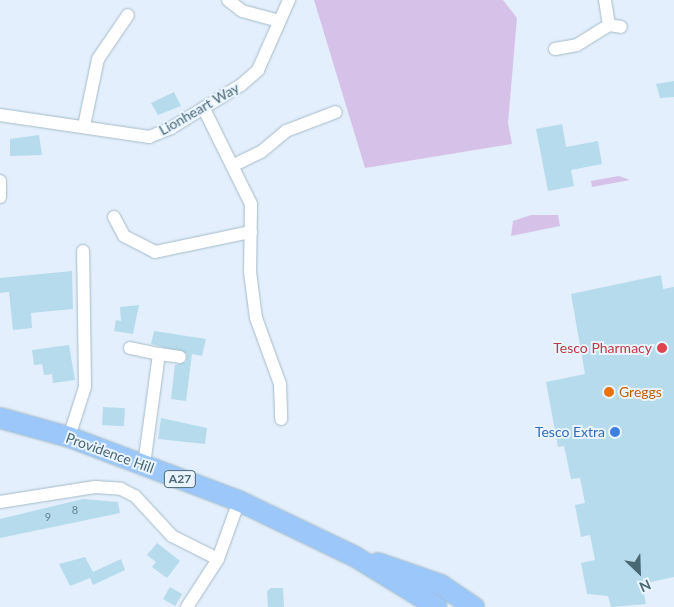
<!DOCTYPE html>
<html>
<head>
<meta charset="utf-8">
<style>
	body { margin:0 }
	#map { position:relative; width:674px; height:607px; overflow:hidden; background:#e3effc; font-family:Lato,sans-serif }
	div>[style] { position:absolute }
	.green>* { inset:0; background:#d6c2e9 }
	.building>* { inset:0; background:#b6dbec; transform-origin:0 0 }
	.roads { filter:drop-shadow(0 0 1px #a5bbc8) drop-shadow(0 0 1px #a5bbc8) }
	.street>* { height:12px; margin:-6px; padding:0 6px; transform-origin:6px; border-radius:6px; background:#fff }
	.primary>* { height:20px; margin:-10px; padding:0 10px; transform-origin:10px; border-radius:10px; background:#9cc7fa }
	.dots>* { width:14px; height:14px; translate:-50% -50%; box-sizing:border-box; border:2px solid #e9f4ff; border-radius:50% }
	span { translate:-50% -50%; white-space:nowrap; text-align:center; line-height:1.15; -webkit-text-stroke:4px #e9f4ff; paint-order:stroke }
	.number-label { font-size:11px; color:#658592 }
	.number-label span { -webkit-text-stroke-width:0 }
	.shield-label span { padding:1px 4px; background:#e9f4ff; border:1px solid; border-radius:4px; -webkit-text-stroke-width:0 }
	.shield-label { font-size:12px; color:#4a6874; font-weight:700 }
	.street-label { font-size:14px; color:#4a6874 }
	.health-label { font-size:14px; color:#be3a42 }
	.right { translate:-100% -50%; text-align:right }
	.food-label { font-size:14px; color:#c56008 }
	.left { translate:0 -50%; text-align:left }
	.shop-label { font-size:14px; color:#366cbe }
	.north { position:absolute; left:614px; top:547px; width:50px; height:50px; -webkit-text-stroke:4px #e9f4ff; paint-order:stroke; rotate:156deg; font-size:14px; font-weight:700; line-height:20px; text-align:center; color:#4a6874 }
	.north::after { content:''; display:block; margin:auto; width:18px; height:22px; background:#4a6874; clip-path:polygon(50% 0,100% 100%,50% 72%,0 100%) }
</style>
</head>
<body>
<div id="map">
	<div class="green">
		<div style="clip-path:polygon(314px 0,503px 0,517px 18px,508px 123px,512px 144px,365px 168px)"></div>
		<div style="clip-path:polygon(619px 176px,630px 180px,592px 187px,591px 181px)"></div>
		<div style="clip-path:polygon(531px 215px,558px 215px,560px 226px,511px 236px,513px 221px)"></div>
	</div>
	<div class="building">
		<div style="clip-path:polygon(674px 81px,674px 97px,660px 98px,656px 84px)"></div>
		<div style="clip-path:polygon(174px 92px,181px 106px,158px 115px,151px 103px)"></div>
		<div style="clip-path:polygon(562px 124px,566px 147px,598px 141px,602px 164px,571px 170px,574px 186px,548px 191px,536px 129px)"></div>
		<div style="clip-path:polygon(39px 135px,42px 155px,10px 156px,10px 139px)"></div>
		<div style="clip-path:polygon(72px 271px,73px 309px,31px 313px,32px 328px,13px 330px,9px 292px,0 293px,0 278px)"></div>
		<div style="clip-path:polygon(661px 275px,663px 289px,674px 287px,674px 577px,642px 584px,646px 604px,611px 607px,608px 596px,587px 594px,581px 563px,595px 560px,590px 535px,581px 537px,575px 505px,585px 503px,580px 478px,571px 479px,564px 446px,558px 447px,546px 382px,585px 374px,571px 294px)"></div>
		<div style="clip-path:polygon(139px 305px,133px 334px,114px 331px,116px 320px,121px 321px,120px 307px)"></div>
		<div style="clip-path:polygon(154px 331px,206px 339px,202px 356px,192px 354px,186px 401px,171px 399px,175px 365px,186px 362px,187px 354px,151px 344px)"></div>
		<div style="clip-path:polygon(69px 345px,75px 380px,53px 383px,52px 374px,44px 375px,42px 364px,34px 365px,32px 350px)"></div>
		<div style="left:103px;top:407px;width:22px;height:18px;rotate:3deg"></div>
		<div style="clip-path:polygon(161px 418px,207px 428px,205px 444px,158px 439px)"></div>
		<div style="clip-path:polygon(83px 499px,118px 502px,120px 513px,0 538px,0 519px)"></div>
		<div style="clip-path:polygon(157px 543px,180px 561px,167px 578px,152px 567px,156px 562px,147px 555px)"></div>
		<div style="clip-path:polygon(85px 557px,93px 572px,121px 559px,125px 570px,93px 585px,90px 578px,70px 586px,59px 564px)"></div>
		<div style="left:170px;top:587px;width:14px;height:14px;rotate:30deg"></div>
		<div style="clip-path:polygon(271px 588px,283px 588px,284px 607px,268px 607px,267px 591px)"></div>
	</div>
	<div class="roads">
		<div class="street">
			<div style="left:228px;top:0;width:18px;rotate:38deg"></div>
			<div style="left:242px;top:11px;width:39px;rotate:15deg"></div>
			<div style="left:605px;top:0;width:25px;rotate:81deg"></div>
			<div style="left:555px;top:49px;width:22px;rotate:-10deg"></div>
			<div style="left:577px;top:45px;width:38px;rotate:-32deg"></div>
			<div style="left:609px;top:25px;width:12px;rotate:9deg"></div>
			<div style="left:204px;top:109px;width:106px;rotate:63.7deg"></div>
			<div style="left:251px;top:204px;width:68px;rotate:90.8deg"></div>
			<div style="left:250px;top:272px;width:46px;rotate:82.6deg"></div>
			<div style="left:256px;top:318px;width:70px;rotate:70deg"></div>
			<div style="left:280px;top:384px;width:35px;rotate:88deg"></div>
			<div style="left:0;top:115px;width:151px;rotate:8.4deg"></div>
			<div style="left:149px;top:137px;width:24px;rotate:-22deg"></div>
			<div style="left:171px;top:128px;width:82px;rotate:-31.6deg"></div>
			<div style="left:241px;top:85px;width:23px;rotate:-41deg"></div>
			<div style="left:258px;top:70px;width:77px;rotate:-66.1deg"></div>
			<div style="left:84px;top:126px;width:68px;rotate:-78.2deg"></div>
			<div style="left:98px;top:59px;width:53px;rotate:-55.7deg"></div>
			<div style="left:234px;top:165px;width:30px;rotate:-26deg"></div>
			<div style="left:261px;top:152px;width:33px;rotate:-40deg"></div>
			<div style="left:286px;top:131px;width:53px;rotate:-20.8deg"></div>
			<div style="left:0;top:181px;width:16px;rotate:90deg"></div>
			<div style="left:114px;top:217px;width:21px;rotate:62deg"></div>
			<div style="left:124px;top:236px;width:35px;rotate:27deg"></div>
			<div style="left:155px;top:252px;width:98px;rotate:-11.8deg"></div>
			<div style="left:130px;top:348px;width:30px;rotate:12deg"></div>
			<div style="left:159px;top:354px;width:112px;rotate:97.7deg"></div>
			<div style="left:159px;top:354px;width:21px;rotate:8deg"></div>
			<div style="left:69px;top:437px;width:52px;rotate:-72.3deg"></div>
			<div style="left:85px;top:387px;width:136px;rotate:-90.8deg"></div>
			<div style="left:0;top:502px;width:96px;rotate:-9deg"></div>
			<div style="left:95px;top:487px;width:26px;rotate:4deg"></div>
			<div style="left:121px;top:489px;width:16px;rotate:27deg"></div>
			<div style="left:135px;top:496px;width:54px;rotate:47.2deg"></div>
			<div style="left:172px;top:536px;width:51px;rotate:26.6deg"></div>
			<div style="left:187px;top:607px;width:57px;rotate:-57.1deg"></div>
			<div style="left:218px;top:559px;width:62px;rotate:-70.1deg"></div>
		</div>
		<div class="primary">
			<div style="left:0;top:418px;width:72px;rotate:15.4deg"></div>
			<div style="left:69px;top:437px;width:182px;rotate:20.6deg"></div>
			<div style="left:239px;top:501px;width:127px;rotate:25.6deg"></div>
			<div style="left:354px;top:556px;width:97px;rotate:31.6deg"></div>
			<div style="left:378px;top:563px;width:67px;rotate:19.2deg"></div>
			<div style="left:441px;top:585px;width:40px;rotate:34deg"></div>
		</div>
	</div>
	<div class="dots">
		<div style="left:662px;top:348px;background:#e0444e"></div>
		<div style="left:609px;top:392px;background:#e8710a"></div>
		<div style="left:615px;top:432px;background:#3f7fe0"></div>
	</div>
	<div class="number-label">
		<span style="left:75px;top:510px">8</span>
		<span style="left:48px;top:517px">9</span>
	</div>
	<div class="shield-label">
		<span style="left:180px;top:479px">A27</span>
	</div>
	<div class="street-label">
		<span style="left:199px;top:109px;rotate:-30deg">Lionheart Way</span>
		<span style="left:110px;top:453px;rotate:20deg">Providence Hill</span>
	</div>
	<div class="health-label">
		<span class="right" style="left:652px;top:348px">Tesco Pharmacy</span>
	</div>
	<div class="food-label">
		<span class="left" style="left:619px;top:392px">Greggs</span>
	</div>
	<div class="shop-label">
		<span class="right" style="left:605px;top:432px">Tesco Extra</span>
	</div>
	<div class="north">N</div>
</div>
</body>
</html>
